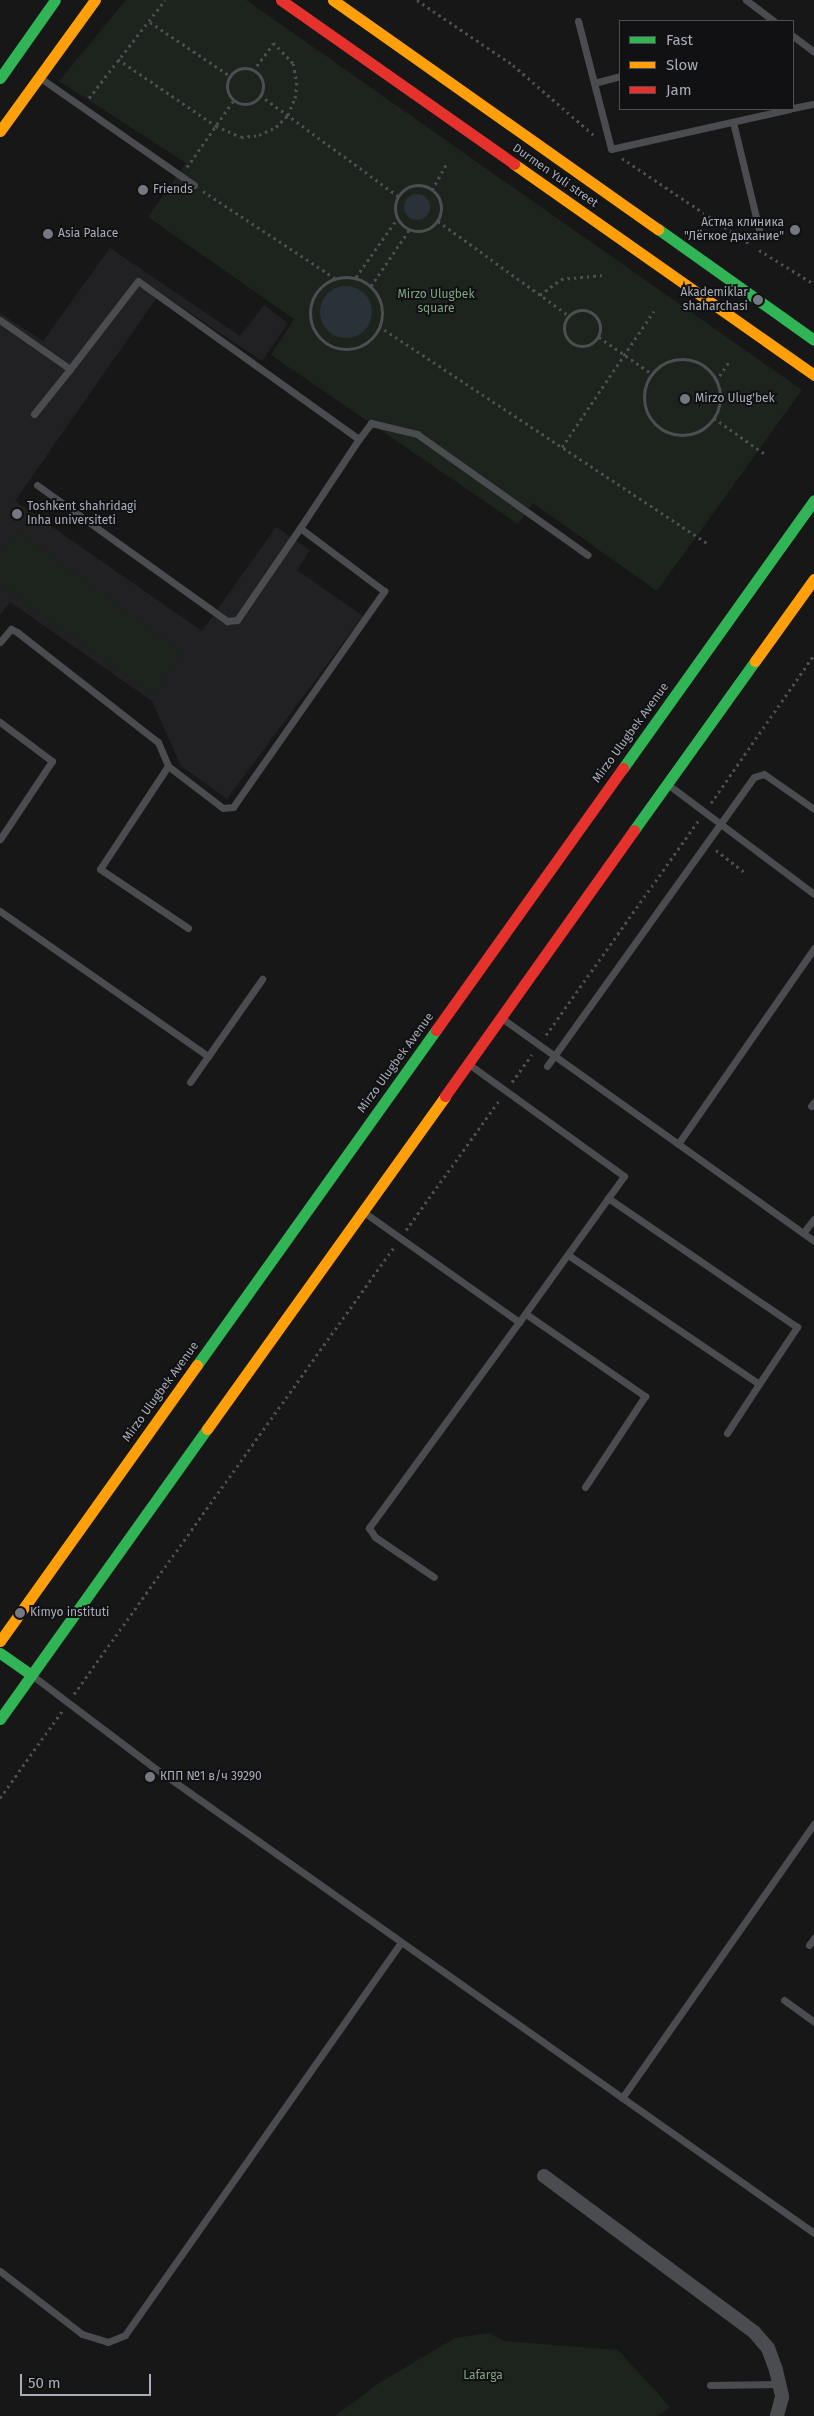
<!DOCTYPE html>
<html>
<head>
<meta charset="utf-8">
<style>
	body { margin:0 }
	#map { position:relative; width:814px; height:2416px; overflow:hidden; background:#171717; font-family:"Fira Sans",sans-serif }
	div>[style] { position:absolute }
	.built>* { inset:0; background:#212123 }
	.green>* { inset:0; background:#1d241e }
	.water>* { inset:0; background:#2a3239 }
	.round { border-radius:50% }
	.path>* { height:3px; margin-top:-1.5px; transform-origin:0; background:repeating-linear-gradient(90deg,#4d4e52 0 2.5px,transparent 0 6.5px) }
	.path>.ring { margin:-1.5px; padding:0; box-sizing:content-box; background:none; border:3px solid #4d4e52; border-radius:50% }
	.lane>* { height:7px; margin:-3.5px; padding:0 3.5px; transform-origin:3.5px; border-radius:3.5px; background:#4b4c50 }
	.street>* { height:14px; margin:-7px; padding:0 7px; transform-origin:7px; border-radius:7px; background:#4b4c50 }
	.fast>* { height:11px; margin:-5.5px; padding:0 5.5px; transform-origin:5.5px; border-radius:5.5px; background:#30b455 }
	.slow>* { height:11px; margin:-5.5px; padding:0 5.5px; transform-origin:5.5px; border-radius:5.5px; background:#ff9f0a }
	.jam>* { height:11px; margin:-5.5px; padding:0 5.5px; transform-origin:5.5px; border-radius:5.5px; background:#e5322d }
	.dots>* { width:14px; height:14px; translate:-50% -50%; box-sizing:border-box; border:2px solid #111113; border-radius:50% }
	span { translate:-50% -50%; white-space:nowrap; text-align:center; line-height:1.15; -webkit-text-stroke:4px #111113; paint-order:stroke }
	.street-label { font-size:12px; color:#a8adb8 }
	.poi-label { font-size:12px; color:#a8adb8 }
	.left { translate:0 -50%; text-align:left }
	.right { translate:-100% -50%; text-align:right }
	.park-label { font-size:12px; color:#7fa381 }
	.legend { position:absolute; left:619px; top:20px; width:175px; height:90px; box-sizing:border-box; background:#111113; border:1px solid #4d4f55; margin:0; padding:6px 9px; list-style:none; font-size:15px; color:#a8adb8 }
	.legend li { display:flex; align-items:center; gap:10px; height:25px }
	.legend b { width:25px; border:1px solid #4d4f55 }
	.scale { position:absolute; left:20px; top:2374px; width:131px; height:22px; box-sizing:border-box; border:2px solid #a8adb8; border-top:0; padding-left:6px; font-size:15px; line-height:18px; white-space:nowrap; color:#a8adb8; -webkit-text-stroke:4px #111113; paint-order:stroke }
</style>
</head>
<body>
<div id="map">
	<div class="built">
		<div style="clip-path:polygon(110px 248px,240px 336px,264px 305px,288px 323px,262px 361px,160px 293px,15px 501px,202px 631px,276px 527px,310px 550px,297px 570px,363px 616px,227px 799px,181px 766px,152px 701px,10px 602px,0 615px,0 313px,43px 341px)"></div>
	</div>
	<div class="green">
		<div style="clip-path:polygon(126px 0,246px 0,802px 390px,657px 591px,533px 503px,518px 524px,271px 355px,294px 319px,148px 217px,186px 163px,59px 81px)"></div>
		<div style="clip-path:polygon(17px 531px,183px 653px,152px 695px,0 584px,0 553px)"></div>
		<div style="clip-path:polygon(489px 2333px,504px 2341px,618px 2350px,670px 2407px,658px 2416px,335px 2416px,379px 2383px,455px 2338px)"></div>
	</div>
	<div class="water">
		<div class="round" style="left:404px;top:194px;width:26px;height:26px"></div>
		<div class="round" style="left:320px;top:286px;width:52px;height:52px"></div>
	</div>
	<div class="path">
		<div style="left:417px;top:0;width:116px;rotate:34.1deg"></div>
		<div style="left:513px;top:65px;width:110px;rotate:40.9deg"></div>
		<div style="left:150px;top:22px;width:97px;rotate:34deg"></div>
		<div style="left:118px;top:59px;width:119px;rotate:34.4deg"></div>
		<div style="left:216px;top:126px;width:27px;rotate:24deg"></div>
		<div style="left:241px;top:137px;width:18px;rotate:-6deg"></div>
		<div style="left:259px;top:135px;width:19px;rotate:-25deg"></div>
		<div style="left:276px;top:127px;width:17px;rotate:-45deg"></div>
		<div style="left:288px;top:115px;width:18px;rotate:-68deg"></div>
		<div style="left:295px;top:98px;width:13px;rotate:-81deg"></div>
		<div style="left:297px;top:85px;width:22px;rotate:-100deg"></div>
		<div style="left:293px;top:63px;width:28px;rotate:-134deg"></div>
		<div style="left:274px;top:43px;width:34px;rotate:127deg"></div>
		<div class="ring" style="left:227px;top:68px;width:33px;height:33px"></div>
		<div style="left:260px;top:95px;width:171px;rotate:36.2deg"></div>
		<div style="left:89px;top:98px;width:124px;rotate:-52.2deg"></div>
		<div style="left:622px;top:158px;width:154px;rotate:33.9deg"></div>
		<div style="left:187px;top:167px;width:82px;rotate:-55deg"></div>
		<div class="ring" style="left:395px;top:185px;width:43px;height:43px"></div>
		<div style="left:432px;top:190px;width:29px;rotate:-61deg"></div>
		<div style="left:203px;top:191px;width:158px;rotate:33.4deg"></div>
		<div style="left:438px;top:221px;width:162px;rotate:35.9deg"></div>
		<div style="left:759px;top:250px;width:65px;rotate:31.7deg"></div>
		<div class="ring" style="left:310px;top:277px;width:69px;height:69px"></div>
		<div style="left:356px;top:277px;width:71px;rotate:-54.7deg"></div>
		<div style="left:371px;top:286px;width:68px;rotate:-55.8deg"></div>
		<div style="left:540px;top:295px;width:26px;rotate:-37deg"></div>
		<div style="left:561px;top:279px;width:42px;rotate:-5.4deg"></div>
		<div class="ring" style="left:564px;top:310px;width:33px;height:33px"></div>
		<div style="left:379px;top:326px;width:393px;rotate:33.5deg"></div>
		<div style="left:599px;top:337px;width:65px;rotate:34.9deg"></div>
		<div class="ring" style="left:644px;top:359px;width:73px;height:73px"></div>
		<div style="left:716px;top:381px;width:22px;rotate:-56deg"></div>
		<div style="left:714px;top:418px;width:64px;rotate:35.4deg"></div>
		<div style="left:562px;top:447px;width:164px;rotate:-55.9deg"></div>
		<div style="left:711px;top:803px;width:180px;rotate:-55.2deg"></div>
		<div style="left:716px;top:850px;width:39px;rotate:38deg"></div>
		<div style="left:546px;top:1035px;width:264px;rotate:-54.6deg"></div>
		<div style="left:512px;top:1082px;width:34px;rotate:-54deg"></div>
		<div style="left:406px;top:1230px;width:161px;rotate:-54.3deg"></div>
		<div style="left:74px;top:1694px;width:550px;rotate:-54.4deg"></div>
		<div style="left:0;top:1798px;width:107px;rotate:-54.5deg"></div>
	</div>
	<div class="lane">
		<div style="left:746px;top:0;width:35px;rotate:37deg"></div>
		<div style="left:578px;top:21px;width:132px;rotate:75.5deg"></div>
		<div style="left:611px;top:149px;width:183px;rotate:-12.6deg"></div>
		<div style="left:793px;top:36px;width:26px;rotate:37deg"></div>
		<div style="left:39px;top:77px;width:189px;rotate:34.9deg"></div>
		<div style="left:594px;top:83px;width:27px;rotate:-15deg"></div>
		<div style="left:793px;top:108px;width:19px;rotate:-12deg"></div>
		<div style="left:733px;top:122px;width:119px;rotate:76.4deg"></div>
		<div style="left:0;top:320px;width:85px;rotate:35deg"></div>
		<div style="left:70px;top:369px;width:111px;rotate:-52.3deg"></div>
		<div style="left:138px;top:281px;width:272px;rotate:35.6deg"></div>
		<div style="left:359px;top:439px;width:20px;rotate:-53deg"></div>
		<div style="left:371px;top:423px;width:47px;rotate:13.4deg"></div>
		<div style="left:417px;top:434px;width:209px;rotate:35.3deg"></div>
		<div style="left:34px;top:414px;width:58px;rotate:-51.3deg"></div>
		<div style="left:37px;top:485px;width:234px;rotate:35.6deg"></div>
		<div style="left:227px;top:621px;width:10px;rotate:-6deg"></div>
		<div style="left:237px;top:620px;width:112px;rotate:-55.6deg"></div>
		<div style="left:0;top:642px;width:17px;rotate:-50deg"></div>
		<div style="left:11px;top:629px;width:7px;rotate:27deg"></div>
		<div style="left:17px;top:632px;width:179px;rotate:38deg"></div>
		<div style="left:158px;top:742px;width:26px;rotate:67deg"></div>
		<div style="left:168px;top:766px;width:123px;rotate:123.4deg"></div>
		<div style="left:100px;top:869px;width:106px;rotate:33.8deg"></div>
		<div style="left:0;top:722px;width:65px;rotate:36.9deg"></div>
		<div style="left:52px;top:761px;width:94px;rotate:123.7deg"></div>
		<div style="left:168px;top:766px;width:69px;rotate:37.4deg"></div>
		<div style="left:223px;top:808px;width:10px;rotate:-6deg"></div>
		<div style="left:233px;top:807px;width:264px;rotate:-55deg"></div>
		<div style="left:384px;top:591px;width:105px;rotate:-143.1deg"></div>
		<div style="left:300px;top:528px;width:107px;rotate:-56.5deg"></div>
		<div style="left:670px;top:786px;width:180px;rotate:36.9deg"></div>
		<div style="left:0;top:911px;width:254px;rotate:34.9deg"></div>
		<div style="left:503px;top:1019px;width:382px;rotate:35.5deg"></div>
		<div style="left:470px;top:1065px;width:190px;rotate:35.8deg"></div>
		<div style="left:624px;top:1176px;width:180px;rotate:125.7deg"></div>
		<div style="left:547px;top:1066px;width:355px;rotate:-54.4deg"></div>
		<div style="left:754px;top:777px;width:10px;rotate:-17deg"></div>
		<div style="left:764px;top:774px;width:61px;rotate:35deg"></div>
		<div style="left:190px;top:1082px;width:126px;rotate:-55deg"></div>
		<div style="left:811px;top:1106px;width:5px;rotate:-53deg"></div>
		<div style="left:678px;top:1144px;width:239px;rotate:-55.2deg"></div>
		<div style="left:365px;top:1213px;width:189px;rotate:35.3deg"></div>
		<div style="left:519px;top:1322px;width:255px;rotate:126.1deg"></div>
		<div style="left:369px;top:1528px;width:11px;rotate:56deg"></div>
		<div style="left:375px;top:1537px;width:71px;rotate:34.1deg"></div>
		<div style="left:803px;top:1233px;width:18px;rotate:-52deg"></div>
		<div style="left:568px;top:1255px;width:230px;rotate:34deg"></div>
		<div style="left:759px;top:1384px;width:69px;rotate:-56.3deg"></div>
		<div style="left:797px;top:1327px;width:229px;rotate:-145.7deg"></div>
		<div style="left:526px;top:1314px;width:145px;rotate:34.6deg"></div>
		<div style="left:645px;top:1396px;width:109px;rotate:123.4deg"></div>
		<div style="left:727px;top:1433px;width:59px;rotate:-56.9deg"></div>
		<div style="left:33px;top:1676px;width:149px;rotate:37.1deg"></div>
		<div style="left:152px;top:1766px;width:810px;rotate:35.2deg"></div>
		<div style="left:809px;top:1945px;width:9px;rotate:-54deg"></div>
		<div style="left:784px;top:2000px;width:37px;rotate:36deg"></div>
		<div style="left:622px;top:2098px;width:335px;rotate:-55deg"></div>
		<div style="left:0;top:2271px;width:103px;rotate:37.5deg"></div>
		<div style="left:82px;top:2334px;width:27px;rotate:17deg"></div>
		<div style="left:108px;top:2342px;width:18px;rotate:-22deg"></div>
		<div style="left:125px;top:2335px;width:480px;rotate:-54.9deg"></div>
		<div style="left:710px;top:2385px;width:69px;rotate:-0.8deg"></div>
	</div>
	<div class="street">
		<div style="left:544px;top:2176px;width:262px;rotate:36.6deg"></div>
		<div style="left:754px;top:2332px;width:21px;rotate:49deg"></div>
		<div style="left:768px;top:2348px;width:23px;rotate:70deg"></div>
		<div style="left:776px;top:2370px;width:28px;rotate:77deg"></div>
		<div style="left:782px;top:2397px;width:20px;rotate:105deg"></div>
	</div>
	<div class="fast">
		<div style="left:0;top:78px;width:95px;rotate:-54.8deg"></div>
		<div style="left:658px;top:229px;width:191px;rotate:35.4deg"></div>
		<div style="left:623px;top:768px;width:329px;rotate:-54.5deg"></div>
		<div style="left:634px;top:830px;width:208px;rotate:-54.4deg"></div>
		<div style="left:197px;top:1365px;width:412px;rotate:-54.5deg"></div>
		<div style="left:0;top:1653px;width:38px;rotate:35deg"></div>
		<div style="left:0;top:1719px;width:356px;rotate:-54.5deg"></div>
	</div>
	<div class="slow">
		<div style="left:333px;top:0;width:398px;rotate:35.2deg"></div>
		<div style="left:0;top:131px;width:162px;rotate:-54.1deg"></div>
		<div style="left:514px;top:164px;width:367px;rotate:35.1deg"></div>
		<div style="left:755px;top:661px;width:101px;rotate:-54.3deg"></div>
		<div style="left:207px;top:1429px;width:409px;rotate:-54.4deg"></div>
		<div style="left:0;top:1641px;width:339px;rotate:-54.5deg"></div>
	</div>
	<div class="jam">
		<div style="left:281px;top:0;width:285px;rotate:35.1deg"></div>
		<div style="left:436px;top:1030px;width:322px;rotate:-54.5deg"></div>
		<div style="left:445px;top:1096px;width:326px;rotate:-54.6deg"></div>
	</div>
	<div class="dots">
		<div style="left:143px;top:190px;background:#757880"></div>
		<div style="left:795px;top:230px;background:#757880"></div>
		<div style="left:48px;top:234px;background:#757880"></div>
		<div style="left:758px;top:300px;background:#757880"></div>
		<div style="left:685px;top:399px;background:#757880"></div>
		<div style="left:17px;top:514px;background:#757880"></div>
		<div style="left:20px;top:1613px;background:#757880"></div>
		<div style="left:150px;top:1777px;background:#757880"></div>
	</div>
	<div class="street-label">
		<span style="left:555px;top:176px;rotate:35deg">Durmen Yuli street</span>
		<span style="left:631px;top:733px;rotate:-54deg">Mirzo Ulugbek Avenue</span>
		<span style="left:396px;top:1063px;rotate:-54deg">Mirzo Ulugbek Avenue</span>
		<span style="left:161px;top:1392px;rotate:-54deg">Mirzo Ulugbek Avenue</span>
	</div>
	<div class="poi-label">
		<span class="left" style="left:153px;top:190px">Friends</span>
		<span class="right" style="left:784px;top:230px">Астма клиника<br>"Лёгкое дыхание"</span>
		<span class="left" style="left:58px;top:234px">Asia Palace</span>
		<span class="right" style="left:748px;top:300px">Akademiklar<br>shaharchasi</span>
		<span class="left" style="left:695px;top:399px">Mirzo Ulug'bek</span>
		<span class="left" style="left:27px;top:514px">Toshkent shahridagi<br>Inha universiteti</span>
		<span class="left" style="left:30px;top:1613px">Kimyo instituti</span>
		<span class="left" style="left:160px;top:1777px">КПП №1 в/ч 39290</span>
	</div>
	<div class="park-label">
		<span style="left:436px;top:302px">Mirzo Ulugbek<br>square</span>
		<span style="left:483px;top:2376px">Lafarga</span>
	</div>
	<ul class="legend">
	<li><b style="height:6px;background:#30b455"></b>Fast</li>
	<li><b style="height:6px;background:#ff9f0a"></b>Slow</li>
	<li><b style="height:6px;background:#e5322d"></b>Jam</li>
	</ul>
	<div class="scale">50 m</div>
</div>
</body>
</html>
